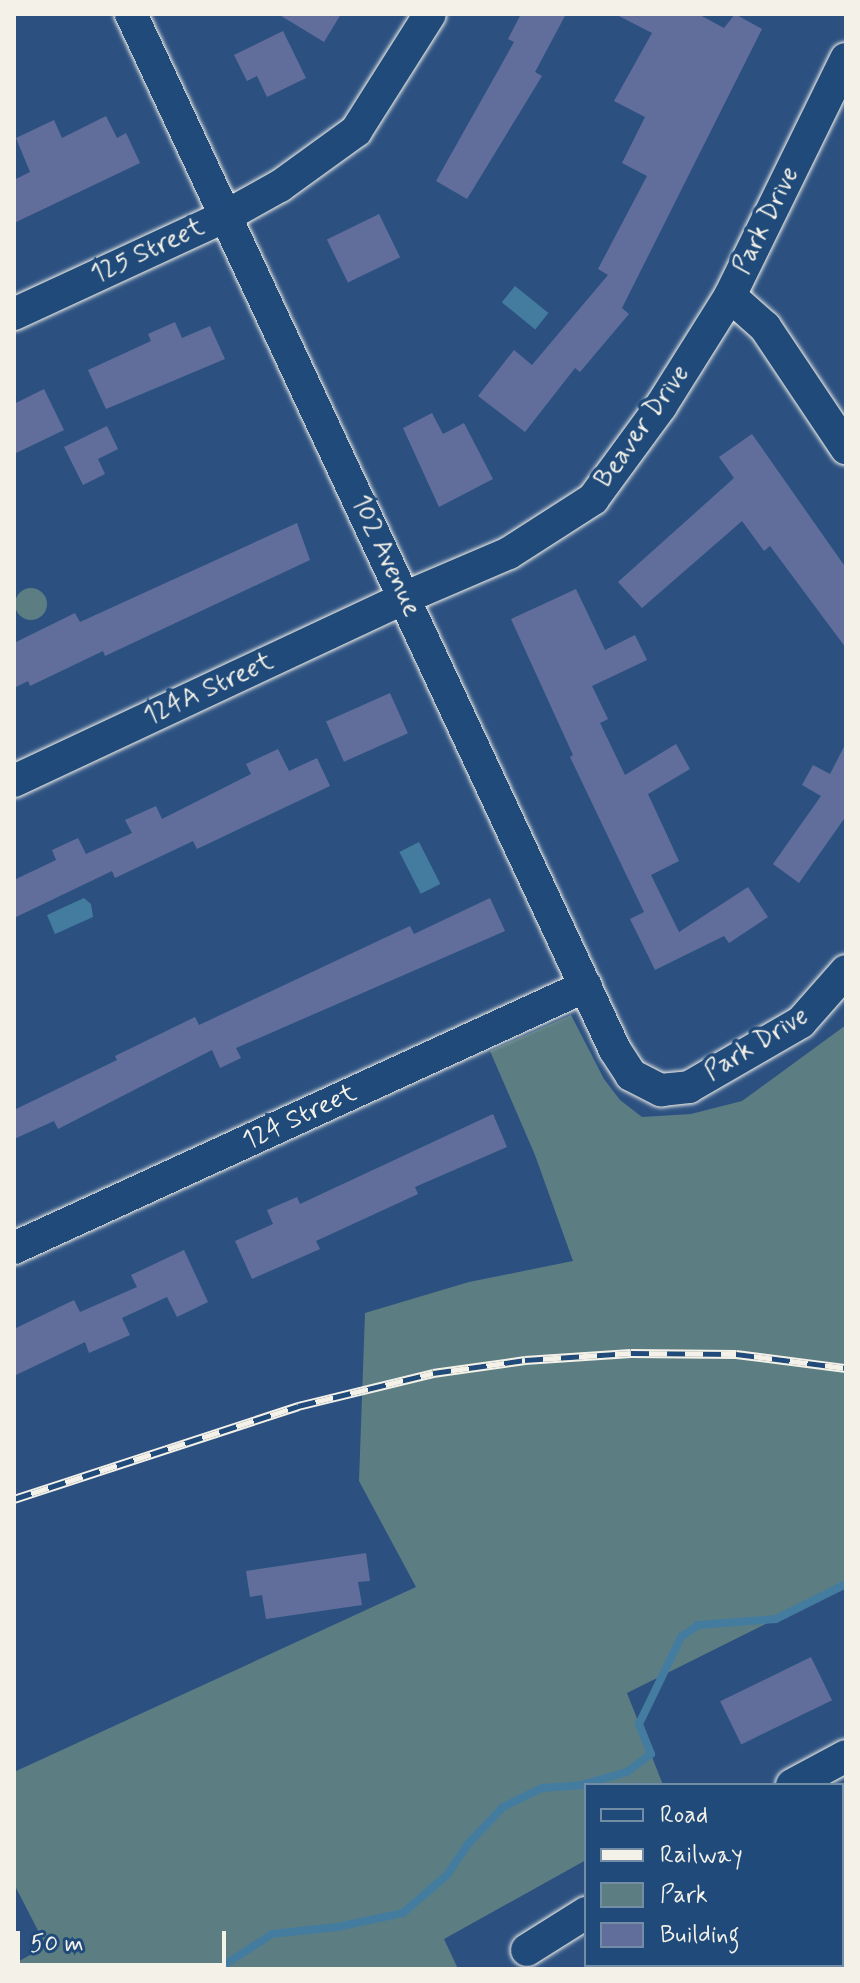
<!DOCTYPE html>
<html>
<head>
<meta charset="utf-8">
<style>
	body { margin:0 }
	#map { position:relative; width:860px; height:1983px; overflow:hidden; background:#2c5181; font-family:Mynerve,sans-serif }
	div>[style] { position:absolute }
	.green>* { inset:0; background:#5c7e83 }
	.round { border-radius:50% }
	.water>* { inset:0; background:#447c9f; transform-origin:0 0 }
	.stream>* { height:8px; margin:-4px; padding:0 4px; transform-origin:4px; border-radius:4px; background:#447c9f }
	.building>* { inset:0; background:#616e9b; transform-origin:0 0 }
	.roads { filter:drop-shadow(0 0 2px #f4f1e8) drop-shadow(0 0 2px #f4f1e8) }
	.minor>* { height:32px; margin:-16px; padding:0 16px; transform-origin:16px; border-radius:16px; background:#1f4a7a }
	.rail>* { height:9px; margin-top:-4.5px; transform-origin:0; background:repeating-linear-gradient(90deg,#1f4a7a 0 18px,#f4f1e8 0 36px); box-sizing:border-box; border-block:2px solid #f4f1e8 }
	span { translate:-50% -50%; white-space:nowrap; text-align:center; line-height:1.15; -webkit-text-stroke:7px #1f4a7a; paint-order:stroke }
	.street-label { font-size:26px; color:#f4f1e8 }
	.frame { position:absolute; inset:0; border:16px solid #f4f1e8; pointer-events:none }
	.legend { position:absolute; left:584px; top:1783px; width:260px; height:184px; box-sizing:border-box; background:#1f4a7a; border:2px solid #748da6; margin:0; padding:10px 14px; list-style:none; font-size:24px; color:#f4f1e8 }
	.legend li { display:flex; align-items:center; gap:16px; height:40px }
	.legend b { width:40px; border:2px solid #748da6 }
	.scale { position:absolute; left:16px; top:1931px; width:210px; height:36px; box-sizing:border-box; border:4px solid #f4f1e8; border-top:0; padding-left:10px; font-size:24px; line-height:28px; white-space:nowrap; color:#f4f1e8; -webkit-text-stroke:6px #1f4a7a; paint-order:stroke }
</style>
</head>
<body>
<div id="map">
	<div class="green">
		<div class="round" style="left:15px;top:588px;width:32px;height:32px"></div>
		<div style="clip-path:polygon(571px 1015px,604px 1079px,620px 1100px,642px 1117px,691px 1114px,742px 1101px,846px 1025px,846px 1584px,627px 1693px,663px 1785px,586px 1785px,586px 1860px,444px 1939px,458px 1969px,14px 1969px,14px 1964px,46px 1946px,14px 1884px,14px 1772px,416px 1587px,359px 1481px,365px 1313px,469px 1282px,573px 1261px,535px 1155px,490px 1051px)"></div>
	</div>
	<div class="water">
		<div style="left:515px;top:286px;width:43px;height:21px;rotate:39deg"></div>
		<div style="left:419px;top:842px;width:47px;height:22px;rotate:63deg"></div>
		<div style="clip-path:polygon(84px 898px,91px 904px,93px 917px,55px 934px,47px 915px)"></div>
	</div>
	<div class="stream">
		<div style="left:218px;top:1969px;width:64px;rotate:-32.9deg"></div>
		<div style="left:272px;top:1934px;width:65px;rotate:-6.1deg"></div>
		<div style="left:337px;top:1927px;width:67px;rotate:-12deg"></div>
		<div style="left:403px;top:1913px;width:58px;rotate:-40.8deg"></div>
		<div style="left:447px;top:1875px;width:36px;rotate:-56deg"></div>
		<div style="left:467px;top:1845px;width:52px;rotate:-46.5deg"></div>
		<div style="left:503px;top:1807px;width:43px;rotate:-26deg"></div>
		<div style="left:542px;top:1788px;width:39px;rotate:-4deg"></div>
		<div style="left:581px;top:1785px;width:48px;rotate:-15.8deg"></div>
		<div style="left:627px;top:1772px;width:30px;rotate:-37deg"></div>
		<div style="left:651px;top:1754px;width:32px;rotate:-112deg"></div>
		<div style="left:639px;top:1724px;width:97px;rotate:-64.2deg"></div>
		<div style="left:681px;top:1637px;width:21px;rotate:-35deg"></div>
		<div style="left:698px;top:1625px;width:78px;rotate:-4.4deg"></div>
		<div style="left:776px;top:1619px;width:78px;rotate:-26.6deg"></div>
	</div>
	<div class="building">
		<div style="clip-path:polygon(278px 14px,341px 14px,324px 42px)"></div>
		<div style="clip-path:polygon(521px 14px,566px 14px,535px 72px,542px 76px,467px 199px,436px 181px,514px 42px,508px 39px)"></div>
		<div style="clip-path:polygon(615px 14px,698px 14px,724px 28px,735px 14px,762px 29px,622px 308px,629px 314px,580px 372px,575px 368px,525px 432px,478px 396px,514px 350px,532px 365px,608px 275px,598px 269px,647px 176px,622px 163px,645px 117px,614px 101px,652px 33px)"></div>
		<div style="clip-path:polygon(283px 31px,306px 78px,267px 97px,257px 76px,247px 81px,234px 55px)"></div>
		<div style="clip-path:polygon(106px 116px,117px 138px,126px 133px,140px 163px,14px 223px,14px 180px,30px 172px,16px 138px,54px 120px,62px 138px)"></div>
		<div style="left:379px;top:214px;width:48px;height:58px;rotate:64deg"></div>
		<div style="clip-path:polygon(175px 322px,182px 338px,210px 326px,225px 359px,106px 409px,88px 370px,151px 341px,148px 334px)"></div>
		<div style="clip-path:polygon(44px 389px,64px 430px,14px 454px,14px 404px)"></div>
		<div style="clip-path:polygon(432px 413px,443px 434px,464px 423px,493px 479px,439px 507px,403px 428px)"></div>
		<div style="clip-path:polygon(107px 426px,118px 449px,98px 459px,105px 474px,83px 485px,64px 447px)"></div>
		<div style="clip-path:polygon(752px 434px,846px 568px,846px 648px,770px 546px,764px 551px,742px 521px,642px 608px,618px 582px,734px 478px,719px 457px)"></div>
		<div style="clip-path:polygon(297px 523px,310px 560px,105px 656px,103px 651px,30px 686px,28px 681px,14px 688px,14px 643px,75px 613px,80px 622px)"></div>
		<div style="clip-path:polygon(576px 589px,605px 650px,635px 635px,647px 660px,592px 686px,608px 719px,600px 723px,625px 775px,676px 744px,690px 769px,648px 794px,679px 861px,651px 875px,679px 932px,748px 887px,768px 917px,729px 943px,724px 936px,655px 970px,630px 919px,644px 912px,570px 757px,573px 755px,511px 619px)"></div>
		<div style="left:390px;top:693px;width:44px;height:70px;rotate:66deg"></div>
		<div style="clip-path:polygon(846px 743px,846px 816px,799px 883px,773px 864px,821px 796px,802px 785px,813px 765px,830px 774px)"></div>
		<div style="clip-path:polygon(278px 749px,289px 771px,317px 758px,330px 786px,197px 849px,193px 841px,115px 878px,112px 871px,14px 918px,14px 880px,56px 860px,52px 850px,78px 838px,86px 854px,132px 833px,125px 820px,156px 806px,162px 819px,251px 774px,246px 764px)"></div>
		<div style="clip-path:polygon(490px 898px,505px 931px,236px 1048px,241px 1058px,220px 1068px,212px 1050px,58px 1129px,54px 1121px,14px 1139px,14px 1110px,117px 1060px,115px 1056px,195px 1017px,199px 1025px,410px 926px,414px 934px)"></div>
		<div style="clip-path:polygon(493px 1114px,507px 1147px,415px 1187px,418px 1194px,316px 1241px,320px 1249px,252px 1279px,235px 1241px,273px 1224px,267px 1210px,297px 1197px,300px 1204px)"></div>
		<div style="clip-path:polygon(184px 1250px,208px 1302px,177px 1317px,167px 1297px,122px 1318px,130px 1335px,89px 1353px,85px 1342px,14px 1376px,14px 1329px,74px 1300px,80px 1312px,137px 1287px,131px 1275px)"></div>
		<div style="clip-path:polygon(366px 1553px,370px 1581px,358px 1582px,362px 1605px,266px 1619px,262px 1595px,250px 1597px,246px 1571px)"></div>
		<div style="left:811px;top:1657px;width:48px;height:101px;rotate:64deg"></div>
	</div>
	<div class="roads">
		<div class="minor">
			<div style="left:131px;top:14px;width:1143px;rotate:64.96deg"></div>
			<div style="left:615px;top:1050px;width:30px;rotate:57deg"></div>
			<div style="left:631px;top:1075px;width:34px;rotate:27deg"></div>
			<div style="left:661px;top:1090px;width:28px;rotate:-6deg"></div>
			<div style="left:689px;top:1087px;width:129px;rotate:-30.1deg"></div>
			<div style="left:801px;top:1022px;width:68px;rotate:-48.6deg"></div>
			<div style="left:846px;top:59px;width:264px;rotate:116.1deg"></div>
			<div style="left:730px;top:296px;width:47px;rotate:41.5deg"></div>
			<div style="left:765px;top:327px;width:146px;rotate:56.2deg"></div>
			<div style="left:14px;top:314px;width:234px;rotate:-24.8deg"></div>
			<div style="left:226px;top:216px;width:62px;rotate:-29.1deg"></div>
			<div style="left:280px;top:186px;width:94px;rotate:-35.9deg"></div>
			<div style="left:356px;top:131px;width:138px;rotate:-57.7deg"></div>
			<div style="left:14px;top:781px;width:431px;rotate:-25.1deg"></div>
			<div style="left:404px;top:598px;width:114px;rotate:-23.2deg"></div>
			<div style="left:509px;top:553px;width:100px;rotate:-32.7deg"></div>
			<div style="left:593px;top:499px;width:115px;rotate:-53.8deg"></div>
			<div style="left:661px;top:406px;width:130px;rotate:-57.9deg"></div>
			<div style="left:14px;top:1248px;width:629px;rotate:-24.61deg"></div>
			<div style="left:792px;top:1785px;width:61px;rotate:-28.2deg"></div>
			<div style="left:527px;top:1950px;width:70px;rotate:-32.1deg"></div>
		</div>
	</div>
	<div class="rail">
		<div style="left:14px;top:1499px;width:299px;rotate:-18.1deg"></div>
		<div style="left:298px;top:1406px;width:139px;rotate:-13.7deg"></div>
		<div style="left:433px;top:1373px;width:93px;rotate:-8deg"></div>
		<div style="left:525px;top:1360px;width:106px;rotate:-3.8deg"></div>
		<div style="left:631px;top:1353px;width:105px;rotate:0.5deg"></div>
		<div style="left:736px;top:1354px;width:111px;rotate:7.3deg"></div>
	</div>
	<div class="street-label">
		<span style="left:767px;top:221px;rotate:-64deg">Park Drive</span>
		<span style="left:148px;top:252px;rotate:-25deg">125 Street</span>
		<span style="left:643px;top:427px;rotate:-55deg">Beaver Drive</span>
		<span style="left:385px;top:556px;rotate:65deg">102 Avenue</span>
		<span style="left:209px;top:690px;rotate:-25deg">124A Street</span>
		<span style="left:757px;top:1045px;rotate:-32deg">Park Drive</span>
		<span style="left:300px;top:1118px;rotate:-25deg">124 Street</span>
	</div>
	<div class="frame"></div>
	<ul class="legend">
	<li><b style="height:10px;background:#1f4a7a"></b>Road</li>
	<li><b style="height:10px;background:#f4f1e8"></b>Railway</li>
	<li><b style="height:22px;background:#5c7e83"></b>Park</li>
	<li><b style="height:22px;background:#616e9b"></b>Building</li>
	</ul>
	<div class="scale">50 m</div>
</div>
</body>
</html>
